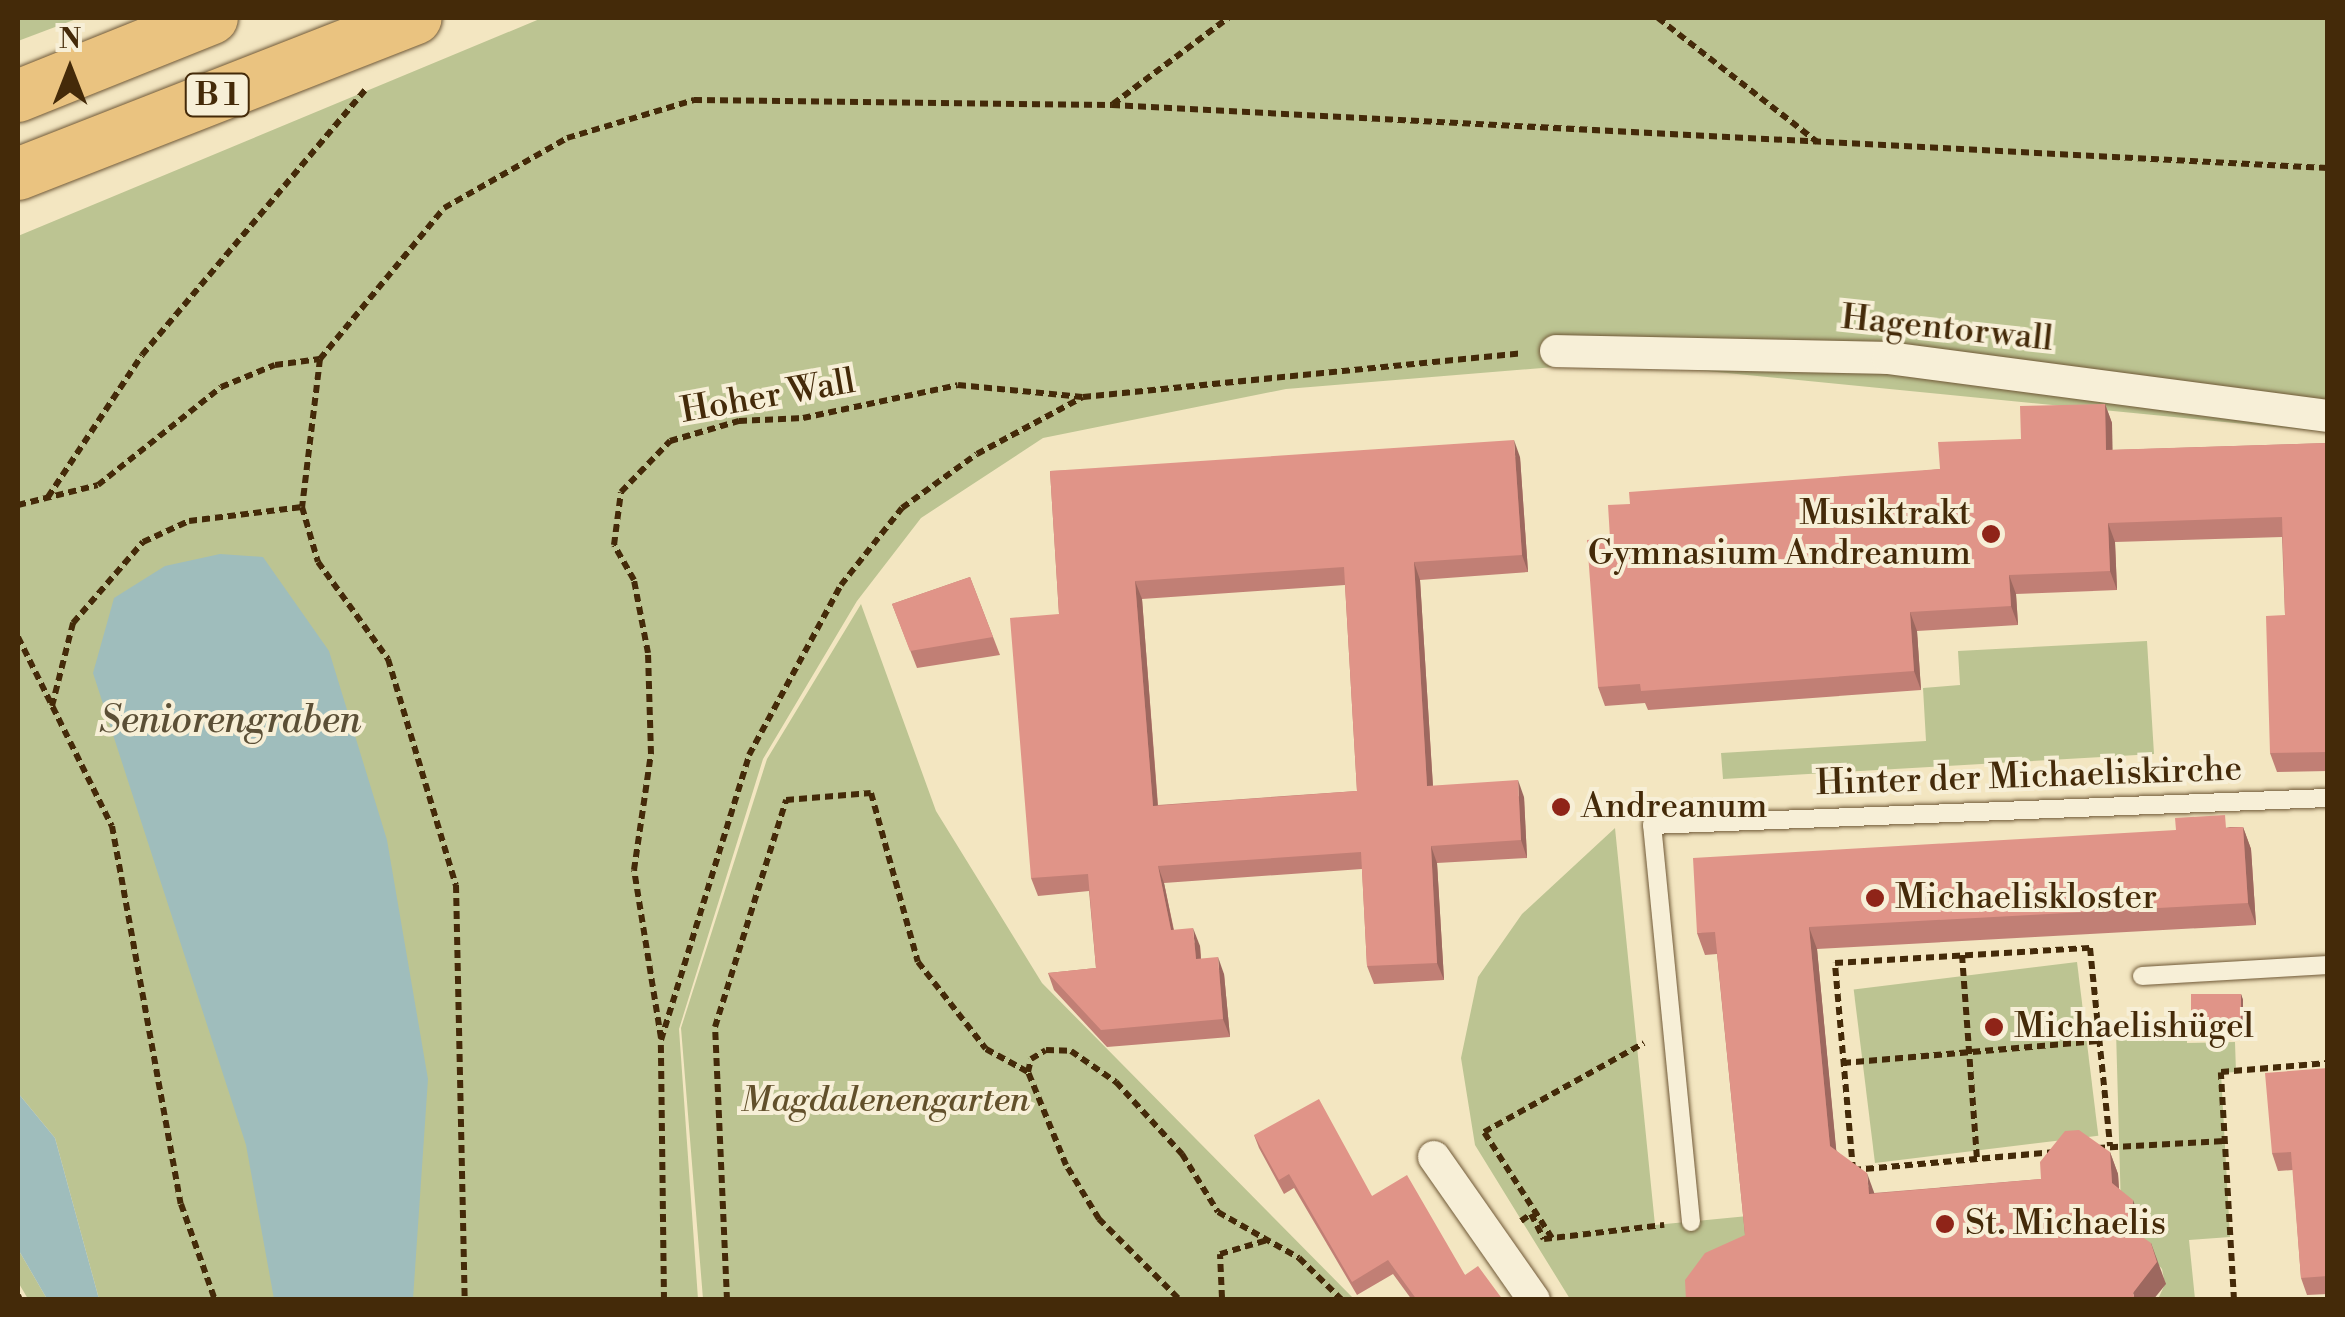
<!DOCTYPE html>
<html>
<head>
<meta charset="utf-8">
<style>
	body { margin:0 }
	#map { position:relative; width:2345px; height:1317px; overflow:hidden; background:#f3e6c1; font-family:"Libre Bodoni",serif }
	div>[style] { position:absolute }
	.green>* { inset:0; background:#bcc492; transform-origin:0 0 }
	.water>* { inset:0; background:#9fbdbc }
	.path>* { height:6px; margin-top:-3px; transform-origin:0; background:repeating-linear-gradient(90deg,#442a09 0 8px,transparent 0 13px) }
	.roads { filter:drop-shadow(0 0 2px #705937) drop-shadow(0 0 2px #705937) }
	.service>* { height:18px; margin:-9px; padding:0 9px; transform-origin:9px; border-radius:9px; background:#f7efd7 }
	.minor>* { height:32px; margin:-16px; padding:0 16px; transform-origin:16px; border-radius:16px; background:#f7efd7 }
	.primary>* { height:52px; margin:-26px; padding:0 26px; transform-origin:26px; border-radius:26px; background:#eac380 }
	.wall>* { inset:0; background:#c17f75 }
	.shaded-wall>* { inset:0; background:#9d685f }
	.building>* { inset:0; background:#e09488; transform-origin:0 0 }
	.dots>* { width:28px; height:28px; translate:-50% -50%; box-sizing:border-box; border:5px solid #f7efd7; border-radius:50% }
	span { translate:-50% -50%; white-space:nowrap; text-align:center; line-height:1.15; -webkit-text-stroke:8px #f7efd7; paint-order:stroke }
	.shield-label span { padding:2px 8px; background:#f7efd7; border:2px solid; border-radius:8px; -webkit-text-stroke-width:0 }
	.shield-label { font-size:32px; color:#442a09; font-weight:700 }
	.street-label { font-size:35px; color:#442a09 }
	.poi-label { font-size:35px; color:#442a09 }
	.right { translate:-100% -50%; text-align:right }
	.left { translate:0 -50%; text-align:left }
	.park-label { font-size:35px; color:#62502b; font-style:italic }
	.water-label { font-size:38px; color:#5b4f36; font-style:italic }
	.frame { position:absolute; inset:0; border:20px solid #442a09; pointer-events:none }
	.north { position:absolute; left:20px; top:20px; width:100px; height:100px; -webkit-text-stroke:8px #f7efd7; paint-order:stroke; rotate:0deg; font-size:28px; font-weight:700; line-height:40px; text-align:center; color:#442a09 }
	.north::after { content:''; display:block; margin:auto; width:35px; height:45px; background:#442a09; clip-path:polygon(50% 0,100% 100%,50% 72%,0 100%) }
</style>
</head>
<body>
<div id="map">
	<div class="green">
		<div style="clip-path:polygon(18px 18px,79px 18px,18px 41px)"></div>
		<div style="clip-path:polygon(542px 18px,2327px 18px,2327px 432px,1616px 362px,1286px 389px,1043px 438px,921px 518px,857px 601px,763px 759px,679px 1029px,698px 1299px,99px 1299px,55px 1138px,18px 1093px,18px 236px)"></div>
		<div style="clip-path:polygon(861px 604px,936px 811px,1042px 983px,1354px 1299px,703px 1299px,681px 1028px,767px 759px)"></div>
		<div style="clip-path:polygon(2147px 641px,2154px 754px,1723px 779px,1721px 753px,1926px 741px,1923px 688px,1960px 685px,1958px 651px)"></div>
		<div style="clip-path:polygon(1615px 828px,1655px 1225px,1748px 1216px,1753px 1260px,1695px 1299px,1570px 1299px,1475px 1145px,1461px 1058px,1478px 977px,1522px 914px)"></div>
		<div style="left:2077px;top:962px;width:175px;height:225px;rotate:83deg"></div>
		<div style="clip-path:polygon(2187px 1028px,2187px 1043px,2235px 1042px,2236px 1072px,2221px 1073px,2230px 1237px,2189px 1240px,2195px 1299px,2158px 1299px,2165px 1284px,2162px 1269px,2137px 1239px,2140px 1218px,2121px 1209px,2116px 1031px)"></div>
		<div style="clip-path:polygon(18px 1249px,47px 1299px,28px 1299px,18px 1282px)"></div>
	</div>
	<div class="water">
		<div style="clip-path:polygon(220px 554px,263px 557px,329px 651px,387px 840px,428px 1079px,413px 1299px,274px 1299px,246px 1145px,93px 673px,114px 598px,165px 566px)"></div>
		<div style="clip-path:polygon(18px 1093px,55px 1138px,99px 1299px,47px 1299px,18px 1249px)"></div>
	</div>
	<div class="path">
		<div style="left:1658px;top:18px;width:202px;rotate:37.9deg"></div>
		<div style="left:1113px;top:104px;width:144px;rotate:-36.8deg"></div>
		<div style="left:320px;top:359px;width:149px;rotate:96.9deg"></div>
		<div style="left:302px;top:507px;width:57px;rotate:73.8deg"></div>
		<div style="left:318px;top:562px;width:120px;rotate:54.2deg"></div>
		<div style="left:388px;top:659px;width:236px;rotate:73.3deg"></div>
		<div style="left:456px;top:885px;width:415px;rotate:88.8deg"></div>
		<div style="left:48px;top:497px;width:170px;rotate:-56.5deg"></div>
		<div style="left:142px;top:355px;width:348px;rotate:-49.9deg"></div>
		<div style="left:18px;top:505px;width:82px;rotate:-14deg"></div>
		<div style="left:98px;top:485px;width:157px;rotate:-38.5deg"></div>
		<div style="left:221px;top:387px;width:58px;rotate:-22.2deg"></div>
		<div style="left:275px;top:365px;width:45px;rotate:-7.6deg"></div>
		<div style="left:320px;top:359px;width:195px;rotate:-50.6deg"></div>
		<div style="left:444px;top:208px;width:142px;rotate:-29.6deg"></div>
		<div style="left:567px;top:138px;width:133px;rotate:-16.7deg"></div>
		<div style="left:694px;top:100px;width:418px;rotate:0.7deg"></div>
		<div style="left:1112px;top:105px;width:1218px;rotate:2.97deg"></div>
		<div style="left:18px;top:637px;width:211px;rotate:63.6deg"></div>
		<div style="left:112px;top:826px;width:384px;rotate:79.7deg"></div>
		<div style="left:181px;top:1204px;width:102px;rotate:70.5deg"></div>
		<div style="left:52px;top:706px;width:86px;rotate:-75.8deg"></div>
		<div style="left:73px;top:623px;width:107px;rotate:-49.2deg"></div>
		<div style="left:143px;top:542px;width:51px;rotate:-24.5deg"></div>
		<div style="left:189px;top:521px;width:114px;rotate:-7.1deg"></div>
		<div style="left:1962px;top:955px;width:205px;rotate:85.8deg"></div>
		<div style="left:661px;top:1038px;width:170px;rotate:-99.1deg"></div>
		<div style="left:634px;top:870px;width:117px;rotate:-81.7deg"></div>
		<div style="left:651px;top:754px;width:101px;rotate:-91.7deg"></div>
		<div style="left:648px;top:653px;width:74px;rotate:-100.9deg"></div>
		<div style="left:634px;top:580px;width:40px;rotate:-119.7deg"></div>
		<div style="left:614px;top:545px;width:53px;rotate:-82.5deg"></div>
		<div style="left:621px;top:492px;width:71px;rotate:-46.1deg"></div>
		<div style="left:670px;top:441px;width:72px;rotate:-16.2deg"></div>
		<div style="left:739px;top:421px;width:64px;rotate:-2.7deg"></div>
		<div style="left:803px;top:418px;width:158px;rotate:-12deg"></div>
		<div style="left:958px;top:385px;width:125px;rotate:5.5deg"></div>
		<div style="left:1843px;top:1063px;width:259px;rotate:-4.9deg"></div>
		<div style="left:2097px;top:1148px;width:128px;rotate:-3.1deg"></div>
		<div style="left:2055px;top:1152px;width:203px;rotate:174.9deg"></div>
		<div style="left:1853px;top:1170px;width:208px;rotate:-95deg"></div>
		<div style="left:1835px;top:963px;width:255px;rotate:-3.4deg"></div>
		<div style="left:2090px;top:948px;width:199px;rotate:84.2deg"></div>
		<div style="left:1521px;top:1221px;width:12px;rotate:-35deg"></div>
		<div style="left:1531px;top:1214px;width:28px;rotate:63deg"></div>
		<div style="left:1544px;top:1239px;width:121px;rotate:-6.7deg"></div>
		<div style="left:1552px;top:1238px;width:126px;rotate:-122.7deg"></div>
		<div style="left:1484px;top:1132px;width:183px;rotate:-29.1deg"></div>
		<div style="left:18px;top:1295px;width:5px;rotate:68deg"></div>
		<div style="left:1178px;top:1298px;width:112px;rotate:-135deg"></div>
		<div style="left:1099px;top:1219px;width:63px;rotate:-121.4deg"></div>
		<div style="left:1066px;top:1165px;width:100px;rotate:-112.2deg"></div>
		<div style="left:1028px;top:1072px;width:13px;rotate:-77deg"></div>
		<div style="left:1031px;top:1059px;width:17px;rotate:-31deg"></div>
		<div style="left:1046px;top:1050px;width:25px;rotate:2deg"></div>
		<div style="left:1071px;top:1051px;width:55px;rotate:34.6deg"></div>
		<div style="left:1116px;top:1082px;width:98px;rotate:47.5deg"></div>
		<div style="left:1182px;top:1154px;width:68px;rotate:58.2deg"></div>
		<div style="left:1218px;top:1212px;width:93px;rotate:29.6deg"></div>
		<div style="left:1299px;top:1258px;width:60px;rotate:44.3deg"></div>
		<div style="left:1222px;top:1298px;width:44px;rotate:-92.6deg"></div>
		<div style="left:1220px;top:1254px;width:49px;rotate:-16.6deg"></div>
		<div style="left:664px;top:1300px;width:260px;rotate:-90.7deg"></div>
		<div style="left:661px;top:1040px;width:298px;rotate:-72.8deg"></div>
		<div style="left:749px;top:755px;width:193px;rotate:-61.6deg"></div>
		<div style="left:841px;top:585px;width:98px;rotate:-51.6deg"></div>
		<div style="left:902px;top:508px;width:92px;rotate:-35.8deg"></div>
		<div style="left:977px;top:454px;width:120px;rotate:-28.3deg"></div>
		<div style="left:1083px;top:397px;width:441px;rotate:-5.7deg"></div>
		<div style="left:727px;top:1300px;width:273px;rotate:-92.5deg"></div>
		<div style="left:715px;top:1027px;width:238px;rotate:-72.6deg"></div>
		<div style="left:786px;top:800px;width:85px;rotate:-4.7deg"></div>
		<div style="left:871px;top:793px;width:175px;rotate:74.5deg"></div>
		<div style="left:918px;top:962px;width:110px;rotate:52deg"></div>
		<div style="left:986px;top:1049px;width:48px;rotate:28.7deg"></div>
		<div style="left:814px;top:1300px;width:408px"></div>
		<div style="left:2234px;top:1300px;width:228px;rotate:-93.3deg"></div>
		<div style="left:2221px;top:1072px;width:107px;rotate:-4.8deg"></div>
	</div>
	<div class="roads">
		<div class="service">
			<div style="left:2142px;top:976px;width:186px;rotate:-3.4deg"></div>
			<div style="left:1691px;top:1222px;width:399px;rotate:-95.6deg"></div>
			<div style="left:1652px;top:825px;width:677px;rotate:-2.29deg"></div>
		</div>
		<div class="minor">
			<div style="left:1556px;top:351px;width:332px;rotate:1.2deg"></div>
			<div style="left:1888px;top:358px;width:444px;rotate:7.5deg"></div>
			<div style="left:1434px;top:1157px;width:174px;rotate:55deg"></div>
		</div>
		<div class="primary">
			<div style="left:18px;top:96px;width:209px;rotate:-21.9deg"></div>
			<div style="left:18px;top:174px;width:427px;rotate:-21.4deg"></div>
		</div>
	</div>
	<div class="wall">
		<div style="clip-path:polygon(2105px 404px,2112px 423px,2112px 450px,2328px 443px,2328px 771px,2277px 772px,2270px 753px,2285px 615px,2282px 537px,2115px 542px,2117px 590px,2016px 594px,2018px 625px,1917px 631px,1921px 690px,1648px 710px,1645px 703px,1605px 706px,1598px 687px,1610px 538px,1630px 504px,1940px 469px,2021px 439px)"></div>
		<div style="clip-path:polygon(evenodd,1520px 457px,1528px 572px,1420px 580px,1433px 786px,1524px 797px,1527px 858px,1437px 863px,1444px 980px,1374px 984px,1367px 966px,1362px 869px,1164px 883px,1174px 930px,1200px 946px,1201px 959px,1224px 974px,1230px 1037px,1107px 1047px,1054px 990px,1048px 973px,1096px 968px,1089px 891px,1038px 896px,1031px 878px,1059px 614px,1050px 471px,1520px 457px,1345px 585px,1357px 791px,1158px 805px,1142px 599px,1345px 585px)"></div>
		<div style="clip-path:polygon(970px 577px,1000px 655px,917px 668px,892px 604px)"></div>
		<div style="clip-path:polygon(2230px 827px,2243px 827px,2251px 849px,2256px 925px,1817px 949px,1836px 1150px,1874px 1193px,2041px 1179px,2110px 1152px,2118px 1174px,2119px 1189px,2141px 1222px,2140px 1236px,2166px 1284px,1745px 1235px,1717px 954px,1705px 955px,1697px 933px)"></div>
		<div style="clip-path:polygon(2241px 994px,2243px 1000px,2243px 1033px,2193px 1035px,2191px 1029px)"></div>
		<div style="clip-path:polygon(2328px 1068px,2328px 1294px,2307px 1295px,2301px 1278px,2293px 1170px,2278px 1171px,2272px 1153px)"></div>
		<div style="clip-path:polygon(1254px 1135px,1372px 1196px,1465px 1275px,1503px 1300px,1412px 1300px,1393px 1274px,1357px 1295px,1294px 1188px,1284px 1194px,1259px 1148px)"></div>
	</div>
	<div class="shaded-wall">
		<div style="clip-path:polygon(2105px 404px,2112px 423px,2113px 469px,2106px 450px)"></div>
		<div style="clip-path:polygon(1514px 440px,1520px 457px,1528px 572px,1522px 555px)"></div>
		<div style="clip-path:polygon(2108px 523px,2115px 542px,2117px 590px,2110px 571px)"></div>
		<div style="clip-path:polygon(1414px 562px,1420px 580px,1434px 804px,1427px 786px)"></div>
		<div style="clip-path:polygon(2009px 575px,2016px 594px,2018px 625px,2011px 606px)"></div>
		<div style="clip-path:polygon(1135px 581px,1142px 599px,1159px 823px,1153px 806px)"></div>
		<div style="clip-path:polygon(1910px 612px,1917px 631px,1921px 690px,1914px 671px)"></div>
		<div style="clip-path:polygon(1518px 780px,1524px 797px,1527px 858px,1521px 840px)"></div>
		<div style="clip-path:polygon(2243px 827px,2251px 849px,2256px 925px,2248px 903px)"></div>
		<div style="clip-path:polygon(1431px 846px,1437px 863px,1444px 980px,1437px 963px)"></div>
		<div style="clip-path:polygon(1158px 866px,1164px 883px,1177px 947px,1171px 930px)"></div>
		<div style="clip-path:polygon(1809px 927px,1817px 949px,1838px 1168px,1830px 1146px)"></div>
		<div style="clip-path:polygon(1193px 928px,1200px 946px,1202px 976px,1196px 959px)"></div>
		<div style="clip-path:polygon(1218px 957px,1224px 974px,1230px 1037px,1223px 1019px)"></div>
		<div style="clip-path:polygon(2241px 994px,2243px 1000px,2243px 1033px,2241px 1027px)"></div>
		<div style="clip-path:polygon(2110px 1152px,2118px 1174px,2120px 1205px,2112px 1183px)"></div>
		<div style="clip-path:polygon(1867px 1173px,1875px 1195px,1869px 1194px)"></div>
		<div style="clip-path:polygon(2133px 1200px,2141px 1222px,2139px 1252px,2131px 1229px)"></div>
		<div style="clip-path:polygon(2151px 1243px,2166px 1284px,2153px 1300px,2135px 1300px,2133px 1293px)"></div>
	</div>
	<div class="building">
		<div style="clip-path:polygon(2105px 404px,2106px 450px,2328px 443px,2328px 752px,2270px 753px,2266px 616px,2285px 615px,2282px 517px,2108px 523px,2110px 571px,2009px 575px,2011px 606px,1910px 612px,1914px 671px,1641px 691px,1640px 684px,1598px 687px,1587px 540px,1610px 538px,1608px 505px,1630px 504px,1629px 492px,1940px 469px,1938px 442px,2021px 439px,2020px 406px)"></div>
		<div style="clip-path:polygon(evenodd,1514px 440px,1522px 555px,1414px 562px,1427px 786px,1518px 780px,1521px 840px,1431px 846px,1437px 963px,1367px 966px,1361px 852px,1158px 866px,1171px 930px,1193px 928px,1196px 959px,1218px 957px,1223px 1019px,1101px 1030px,1048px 973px,1096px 968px,1088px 874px,1031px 878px,1010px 618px,1059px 614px,1050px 471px,1514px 440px,1344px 567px,1357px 791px,1153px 806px,1135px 581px,1344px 567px)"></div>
		<div style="clip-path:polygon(970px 577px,993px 637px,910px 651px,892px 604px)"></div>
		<div style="clip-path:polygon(2225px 815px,2226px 828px,2243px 827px,2248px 903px,1809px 927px,1830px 1146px,1867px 1173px,1869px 1194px,2041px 1179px,2040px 1162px,2065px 1131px,2079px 1130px,2110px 1152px,2112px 1183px,2133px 1200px,2131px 1229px,2151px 1243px,2157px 1262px,2133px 1293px,2135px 1300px,1686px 1300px,1685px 1280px,1705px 1253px,1745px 1235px,1715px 932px,1697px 933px,1693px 858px,2176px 830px,2175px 818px)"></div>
		<div style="left:2241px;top:994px;width:33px;height:50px;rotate:90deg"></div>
		<div style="clip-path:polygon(2328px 1068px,2328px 1276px,2301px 1278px,2291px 1152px,2272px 1153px,2265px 1073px)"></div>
		<div style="clip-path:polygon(1319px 1099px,1372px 1196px,1407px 1175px,1465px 1275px,1478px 1266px,1503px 1300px,1417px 1300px,1388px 1260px,1352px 1282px,1289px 1174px,1279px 1180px,1254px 1135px)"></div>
	</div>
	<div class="dots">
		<div style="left:1991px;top:534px;background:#8f2418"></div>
		<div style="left:1561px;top:807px;background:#8f2418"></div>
		<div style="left:1875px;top:898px;background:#8f2418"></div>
		<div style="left:1994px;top:1027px;background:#8f2418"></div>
		<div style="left:1945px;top:1224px;background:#8f2418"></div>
	</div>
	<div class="shield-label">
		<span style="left:217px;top:95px">B 1</span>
	</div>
	<div class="street-label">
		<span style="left:1947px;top:329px;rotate:6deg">Hagentorwall</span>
		<span style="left:768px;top:397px;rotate:-10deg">Hoher Wall</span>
		<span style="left:2029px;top:777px;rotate:-2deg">Hinter der Michaeliskirche</span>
	</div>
	<div class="poi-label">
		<span class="right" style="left:1971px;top:534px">Musiktrakt<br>Gymnasium Andreanum</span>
		<span class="left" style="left:1581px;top:807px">Andreanum</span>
		<span class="left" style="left:1895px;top:898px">Michaeliskloster</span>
		<span class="left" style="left:2014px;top:1027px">Michaelishügel</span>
		<span class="left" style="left:1965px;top:1224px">St. Michaelis</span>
	</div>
	<div class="park-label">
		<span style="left:885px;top:1101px">Magdalenengarten</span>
	</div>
	<div class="water-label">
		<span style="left:230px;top:721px">Seniorengraben</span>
	</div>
	<div class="frame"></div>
	<div class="north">N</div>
</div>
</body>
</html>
